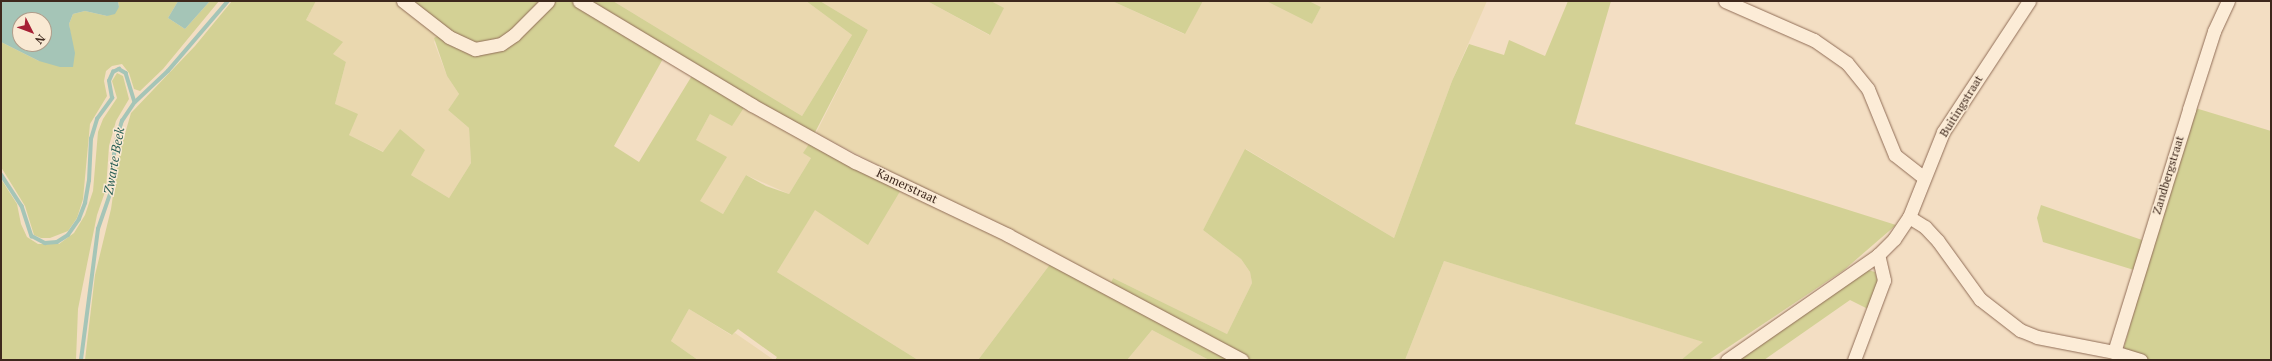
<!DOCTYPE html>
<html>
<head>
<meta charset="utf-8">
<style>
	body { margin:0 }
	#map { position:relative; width:2272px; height:361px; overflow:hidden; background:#f3dec3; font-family:"PT Serif",serif }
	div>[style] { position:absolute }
	.farmland>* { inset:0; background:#ead8af }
	.green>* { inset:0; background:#d3d195 }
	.water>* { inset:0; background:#a5c5b7 }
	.stream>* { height:3.5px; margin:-1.75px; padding:0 1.75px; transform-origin:1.75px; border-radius:1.75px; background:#a5c5b7 }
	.roads { filter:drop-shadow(0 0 1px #906d57) drop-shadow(0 0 1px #906d57) }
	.minor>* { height:13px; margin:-6.5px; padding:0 6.5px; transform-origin:6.5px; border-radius:6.5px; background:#fcecd7 }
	span { translate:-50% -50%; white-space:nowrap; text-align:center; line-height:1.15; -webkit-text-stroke:3px #f9e9d3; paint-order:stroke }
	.street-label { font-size:12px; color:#3e281d }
	.water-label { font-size:13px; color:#2a5f55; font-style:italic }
	.frame { position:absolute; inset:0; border:2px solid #3e281d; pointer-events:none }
	.north { position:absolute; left:12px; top:12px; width:40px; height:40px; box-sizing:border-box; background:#f9e9d3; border:1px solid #ae9c8a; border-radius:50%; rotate:132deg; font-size:11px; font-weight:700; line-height:16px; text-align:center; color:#3e281d }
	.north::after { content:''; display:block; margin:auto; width:14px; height:18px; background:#a62034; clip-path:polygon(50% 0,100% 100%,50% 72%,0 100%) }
</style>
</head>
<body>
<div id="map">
	<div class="farmland">
		<div style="clip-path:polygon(316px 1px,395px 1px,439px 35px,434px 42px,447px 76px,459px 94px,448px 110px,469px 128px,471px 163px,449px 198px,411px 175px,400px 129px,384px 152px,349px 135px,335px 104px,346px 62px,332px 55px,306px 20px)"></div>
		<div style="clip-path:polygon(613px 1px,806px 1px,852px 35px,802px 116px)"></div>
		<div style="clip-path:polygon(820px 1px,927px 1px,989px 35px,1003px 8px,991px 1px,1112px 1px,1184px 34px,1203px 1px,1266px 1px,1312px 24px,1321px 7px,1309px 1px,1487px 1px,1452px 81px,1394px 238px,1246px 149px,1203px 230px,1241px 259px,1250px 272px,1252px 283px,1227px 334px,1113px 278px,1110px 284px,816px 133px,868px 30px)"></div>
		<div style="clip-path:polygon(745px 106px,809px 144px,811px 158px,789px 194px,746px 175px,723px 214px,700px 202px,696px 140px,710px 114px)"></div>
		<div style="clip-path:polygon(902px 188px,1051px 263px,978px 360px,918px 360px,777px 272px,815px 209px)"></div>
		<div style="clip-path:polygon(1444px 261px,1704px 342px,1681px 360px,1405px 360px)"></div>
		<div style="clip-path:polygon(689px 309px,731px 335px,735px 333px,774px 360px,698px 360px,671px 341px)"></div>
		<div style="clip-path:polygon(1152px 330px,1209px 360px,1127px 360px)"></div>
	</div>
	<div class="green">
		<div style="clip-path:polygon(118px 1px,178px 1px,168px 18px,185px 29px,210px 1px,219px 1px,163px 69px,140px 91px,134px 89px,129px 73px,122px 64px,112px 66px,106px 71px,104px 81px,107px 96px,90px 124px,83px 199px,77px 218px,68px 231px,50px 238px,41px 238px,34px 235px,25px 206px,1px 167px,1px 42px,39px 61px,71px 38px,69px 24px,73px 14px,85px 11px,107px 16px,119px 7px)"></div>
		<div style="clip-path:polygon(evenodd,232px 1px,316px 1px,306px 20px,343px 42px,333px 54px,346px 62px,335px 104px,358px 114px,349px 135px,383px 152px,400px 129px,425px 150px,411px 175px,449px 198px,471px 163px,469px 128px,448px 110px,459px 94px,447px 76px,434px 38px,439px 35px,470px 55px,490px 53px,502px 50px,554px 1px,613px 1px,802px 116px,852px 35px,806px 1px,820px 1px,868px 30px,809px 144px,836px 159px,902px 188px,868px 245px,815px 210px,777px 272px,918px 360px,775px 360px,777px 357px,738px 329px,732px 335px,689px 309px,671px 341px,698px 360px,85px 360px,95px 275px,111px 209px,119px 154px,131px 113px,195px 46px,232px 1px,664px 57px,693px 74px,639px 162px,614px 146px,664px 57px,232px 1px,745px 106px,809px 144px,803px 153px,811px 158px,789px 194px,766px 186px,746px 175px,723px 214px,700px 201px,727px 157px,696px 140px,710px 114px,732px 126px,745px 106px)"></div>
		<div style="clip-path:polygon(411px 1px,539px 1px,505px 36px,480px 44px,460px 39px)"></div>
		<div style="clip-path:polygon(927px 1px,991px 1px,1004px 8px,990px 35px)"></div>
		<div style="clip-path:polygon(1112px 1px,1203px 1px,1185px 34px)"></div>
		<div style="clip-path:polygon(1266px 1px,1309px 1px,1321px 7px,1312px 24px)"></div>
		<div style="clip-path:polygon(1568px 1px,1611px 1px,1575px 124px,1896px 225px,1844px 270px,1709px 360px,1681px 360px,1703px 342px,1444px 261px,1405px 360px,1209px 360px,1152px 330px,1127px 360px,978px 360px,1051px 263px,1107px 292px,1113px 278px,1227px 334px,1252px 283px,1250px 272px,1241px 259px,1203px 230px,1245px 149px,1394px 238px,1452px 81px,1469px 44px,1504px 55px,1509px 40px,1545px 56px)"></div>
		<div style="clip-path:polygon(117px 73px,123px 76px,129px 99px,116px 121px,109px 146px,106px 189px,97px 215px,78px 309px,76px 360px,1px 360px,1px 179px,17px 204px,21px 224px,27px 237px,38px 244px,59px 244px,74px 233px,85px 215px,93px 191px,98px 132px,103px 119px,117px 98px,112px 81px)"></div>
		<div style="clip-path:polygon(2192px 107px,2271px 131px,2271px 360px,2150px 360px,2128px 354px,2124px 347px)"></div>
		<div style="clip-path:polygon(2041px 205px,2145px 241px,2134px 270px,2043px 242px,2037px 218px)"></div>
		<div style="clip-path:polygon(1868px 270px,1875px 272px,1878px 282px,1868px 309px,1850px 300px,1764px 360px,1737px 360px)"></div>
	</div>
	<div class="water">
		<div style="clip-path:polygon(evenodd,1px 1px,118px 1px,119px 7px,115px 14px,107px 16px,85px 11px,73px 14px,69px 24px,75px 53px,73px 67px,60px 67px,39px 61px,1px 42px,1px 1px,20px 20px,44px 20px,44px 44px,20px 44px,20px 20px)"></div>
		<div style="clip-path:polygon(178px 1px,210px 1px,185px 29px,168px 18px)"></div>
	</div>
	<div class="stream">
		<div style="left:1px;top:174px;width:38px;rotate:57deg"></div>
		<div style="left:22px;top:206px;width:32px;rotate:72deg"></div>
		<div style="left:32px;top:236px;width:15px;rotate:28deg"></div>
		<div style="left:45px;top:243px;width:12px;rotate:-5deg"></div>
		<div style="left:57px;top:242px;width:13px;rotate:-32deg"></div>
		<div style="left:68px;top:235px;width:19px;rotate:-55deg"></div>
		<div style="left:79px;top:219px;width:17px;rotate:-69deg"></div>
		<div style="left:85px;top:203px;width:22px;rotate:-80deg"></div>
		<div style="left:89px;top:181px;width:42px;rotate:-87.3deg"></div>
		<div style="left:91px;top:139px;width:21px;rotate:-73deg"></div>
		<div style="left:97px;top:119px;width:26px;rotate:-54deg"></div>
		<div style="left:112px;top:98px;width:17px;rotate:-100deg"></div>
		<div style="left:109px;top:81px;width:10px;rotate:-66deg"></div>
		<div style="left:113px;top:72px;width:7px;rotate:-27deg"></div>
		<div style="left:119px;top:69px;width:8px;rotate:30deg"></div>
		<div style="left:126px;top:73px;width:30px;rotate:73deg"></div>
		<div style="left:81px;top:360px;width:132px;rotate:-82.6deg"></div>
		<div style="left:98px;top:229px;width:36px;rotate:-71deg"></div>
		<div style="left:110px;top:195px;width:50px;rotate:-84.3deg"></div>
		<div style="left:115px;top:145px;width:25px;rotate:-74deg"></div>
		<div style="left:122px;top:121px;width:23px;rotate:-56deg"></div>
		<div style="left:135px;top:102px;width:45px;rotate:-43.2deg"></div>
		<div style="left:168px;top:71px;width:92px;rotate:-49.4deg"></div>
	</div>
	<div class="roads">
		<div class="minor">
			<div style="left:403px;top:1px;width:58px;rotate:38deg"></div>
			<div style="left:449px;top:37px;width:29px;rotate:25deg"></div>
			<div style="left:475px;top:49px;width:26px;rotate:-11deg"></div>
			<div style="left:501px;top:44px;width:16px;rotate:-35deg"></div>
			<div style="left:514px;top:35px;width:48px;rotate:-45deg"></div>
			<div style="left:579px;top:1px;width:202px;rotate:31deg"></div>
			<div style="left:752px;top:105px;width:118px;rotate:29deg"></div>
			<div style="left:855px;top:162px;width:170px;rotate:25.5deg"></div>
			<div style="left:1008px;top:235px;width:265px;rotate:28.1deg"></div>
			<div style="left:1725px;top:1px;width:97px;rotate:23.7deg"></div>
			<div style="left:1814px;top:40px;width:40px;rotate:34.9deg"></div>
			<div style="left:1847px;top:63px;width:33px;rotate:51deg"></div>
			<div style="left:1868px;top:89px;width:71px;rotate:67.8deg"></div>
			<div style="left:1895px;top:155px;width:37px;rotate:38deg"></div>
			<div style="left:1909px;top:217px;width:19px;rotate:32deg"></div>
			<div style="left:1925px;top:227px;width:19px;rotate:47deg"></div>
			<div style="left:1938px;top:241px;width:72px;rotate:54.1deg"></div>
			<div style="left:1980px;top:299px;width:51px;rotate:37.8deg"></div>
			<div style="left:2020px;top:330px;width:18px;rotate:22deg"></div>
			<div style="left:2037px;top:337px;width:78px;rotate:11deg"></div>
			<div style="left:2114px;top:352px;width:28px;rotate:17deg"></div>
			<div style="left:2114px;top:352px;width:254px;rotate:-72.8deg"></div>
			<div style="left:2189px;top:109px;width:82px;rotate:-72.2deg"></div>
			<div style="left:2214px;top:31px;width:33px;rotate:-65deg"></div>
			<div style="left:1727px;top:360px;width:184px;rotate:-34.8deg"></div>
			<div style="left:1878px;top:255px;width:23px;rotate:-45deg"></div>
			<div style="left:1894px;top:239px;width:27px;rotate:-56deg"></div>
			<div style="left:1909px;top:217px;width:92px;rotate:-68.2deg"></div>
			<div style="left:1943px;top:132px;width:157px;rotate:-56.7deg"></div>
			<div style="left:1854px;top:360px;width:85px;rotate:-69.4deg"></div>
			<div style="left:1884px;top:280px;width:26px;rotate:-103deg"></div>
		</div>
	</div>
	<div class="street-label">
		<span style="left:1961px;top:106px;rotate:-58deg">Buitingstraat</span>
		<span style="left:2168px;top:175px;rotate:-73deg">Zandbergstraat</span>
		<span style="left:907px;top:186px;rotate:25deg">Kamerstraat</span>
	</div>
	<div class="water-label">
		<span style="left:114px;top:161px;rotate:-80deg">Zwarte Beek</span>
	</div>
	<div class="frame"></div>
	<div class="north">N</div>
</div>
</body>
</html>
